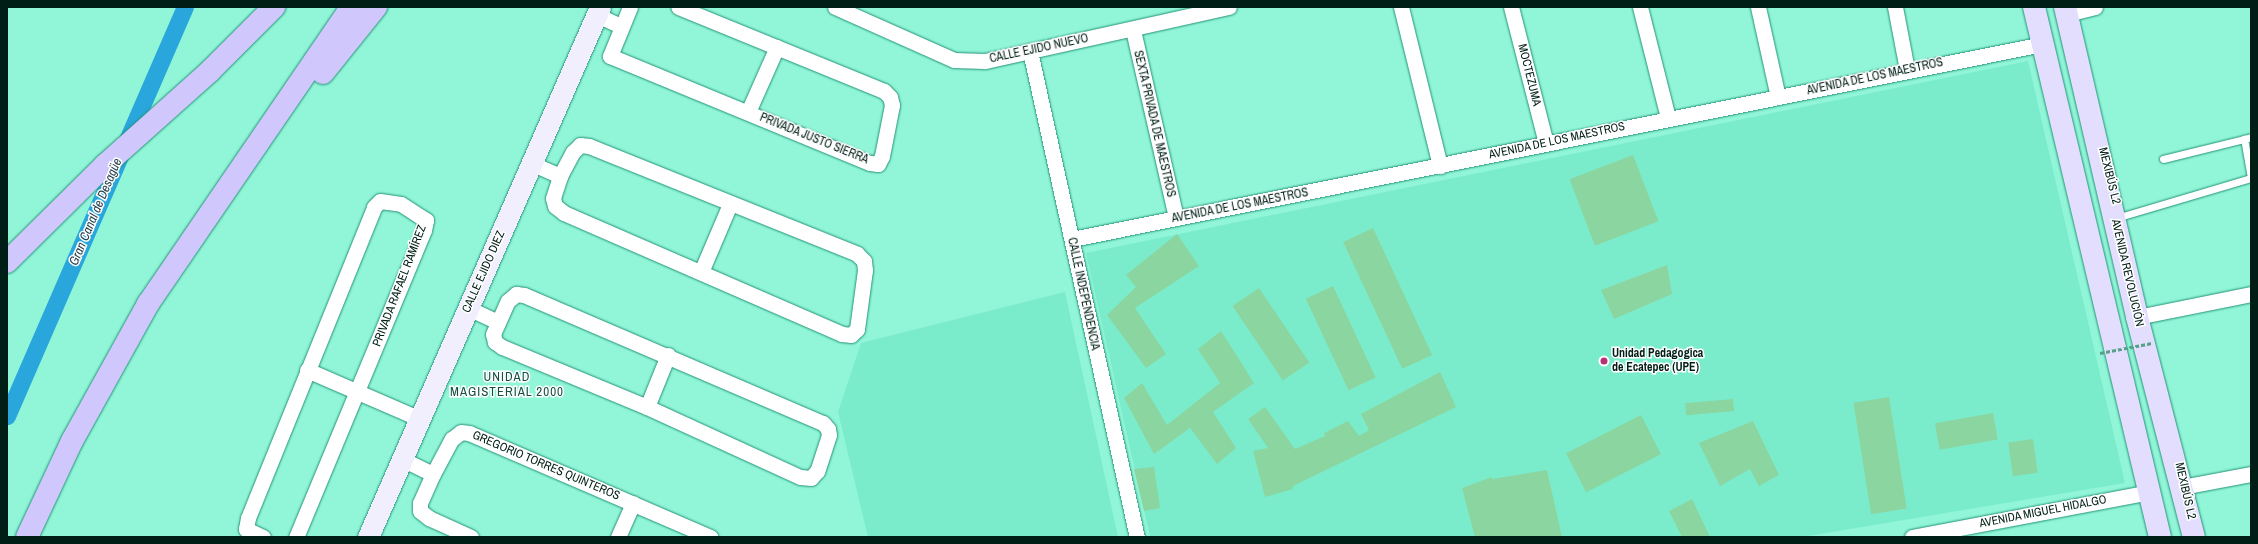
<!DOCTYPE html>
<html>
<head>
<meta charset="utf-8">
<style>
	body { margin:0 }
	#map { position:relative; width:2258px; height:544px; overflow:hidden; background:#91f6d8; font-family:"Archivo Narrow",sans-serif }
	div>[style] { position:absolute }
	.built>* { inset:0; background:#7beccb }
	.canal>* { height:17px; margin:-8.5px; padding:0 8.5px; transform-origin:8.5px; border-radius:8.5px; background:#29a6db }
	.building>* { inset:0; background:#8bd5a0; transform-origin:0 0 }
	.roads { filter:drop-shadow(0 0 1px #249378) drop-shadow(0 0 1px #249378) }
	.lane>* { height:7px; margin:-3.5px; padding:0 3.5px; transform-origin:3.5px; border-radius:3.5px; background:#fff }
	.street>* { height:15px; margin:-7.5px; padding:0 7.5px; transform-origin:7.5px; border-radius:7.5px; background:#fff }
	.secondary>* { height:21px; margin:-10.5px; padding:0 10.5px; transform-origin:10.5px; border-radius:10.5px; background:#f1eefe }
	.primary>* { height:22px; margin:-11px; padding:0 11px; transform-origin:11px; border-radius:11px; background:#e3ddfe }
	.highway>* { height:22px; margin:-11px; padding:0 11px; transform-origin:11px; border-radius:11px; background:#d0c7fd }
	.path-bridge>* { height:2.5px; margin-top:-1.25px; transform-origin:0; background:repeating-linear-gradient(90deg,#57a08a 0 4px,transparent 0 6px) }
	.dots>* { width:11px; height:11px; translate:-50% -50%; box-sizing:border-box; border:2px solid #fff; border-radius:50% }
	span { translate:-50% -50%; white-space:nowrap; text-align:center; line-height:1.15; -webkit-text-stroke:3px #fff; paint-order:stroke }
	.street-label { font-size:12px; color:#001e16 }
	.poi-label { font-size:12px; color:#001e16; font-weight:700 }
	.left { translate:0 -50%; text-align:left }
	.water-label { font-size:13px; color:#27404d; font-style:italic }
	.neighbourhood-label { font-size:13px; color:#164e40; letter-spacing:1px }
	.frame { position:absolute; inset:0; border:8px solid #001e16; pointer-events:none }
</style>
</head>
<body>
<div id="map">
	<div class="built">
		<div style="clip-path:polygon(2028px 61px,2125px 483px,1802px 537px,1150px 537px,1086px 253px)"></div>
		<div style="clip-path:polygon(1065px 292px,1118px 537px,868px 537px,838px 412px,861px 343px)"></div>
	</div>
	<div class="canal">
		<div style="left:7px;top:416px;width:446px;rotate:-66.5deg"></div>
	</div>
	<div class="building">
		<div style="left:1633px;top:155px;width:71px;height:68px;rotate:69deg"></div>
		<div style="left:1373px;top:228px;width:140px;height:33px;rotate:65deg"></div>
		<div style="clip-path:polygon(1177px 234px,1199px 266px,1135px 308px,1166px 354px,1146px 368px,1107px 315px,1136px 287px,1126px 275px)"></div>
		<div style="clip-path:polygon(1667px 265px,1672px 294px,1614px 319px,1601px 290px)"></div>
		<div style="left:1333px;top:286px;width:101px;height:30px;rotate:65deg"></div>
		<div style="left:1259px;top:288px;width:90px;height:32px;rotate:56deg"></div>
		<div style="clip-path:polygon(1221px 331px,1254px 383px,1213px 412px,1236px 448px,1217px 464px,1190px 428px,1154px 454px,1124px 398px,1142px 383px,1167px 425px,1220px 383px,1198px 349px)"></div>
		<div style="clip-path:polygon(1440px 372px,1456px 407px,1293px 486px,1293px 489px,1265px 497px,1253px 451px,1268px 448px,1248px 419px,1265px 407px,1295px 449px,1325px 436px,1324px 433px,1348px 421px,1359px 436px,1369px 430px,1361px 414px)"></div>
		<div style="left:1889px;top:397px;width:113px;height:36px;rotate:81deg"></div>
		<div style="left:1733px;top:399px;width:12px;height:48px;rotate:85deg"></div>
		<div style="left:1993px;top:413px;width:27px;height:59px;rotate:80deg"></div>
		<div style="left:1641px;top:415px;width:44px;height:84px;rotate:63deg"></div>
		<div style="clip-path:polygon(1753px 421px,1779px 475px,1759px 486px,1750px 469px,1720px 486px,1699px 443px)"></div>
		<div style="left:2033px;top:439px;width:34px;height:25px;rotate:82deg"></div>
		<div style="clip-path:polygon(1154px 467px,1160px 508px,1144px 511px,1134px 469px)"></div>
		<div style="clip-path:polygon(1547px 470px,1562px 537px,1475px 537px,1462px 488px,1492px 477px,1492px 479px)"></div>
		<div style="clip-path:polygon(1692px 499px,1710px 537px,1682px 537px,1669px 511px)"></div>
	</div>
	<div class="roads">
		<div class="lane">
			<div style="left:2163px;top:159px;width:83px;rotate:-13.9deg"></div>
			<div style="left:2116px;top:218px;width:141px;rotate:-16.5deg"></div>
			<div style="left:2251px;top:178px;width:40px;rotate:-100deg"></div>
			<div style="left:2244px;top:139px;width:7px;rotate:-16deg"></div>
		</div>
		<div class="street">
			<div style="left:630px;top:7px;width:53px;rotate:112.2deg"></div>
			<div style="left:610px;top:56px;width:281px;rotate:22.4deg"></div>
			<div style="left:870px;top:163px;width:8px;rotate:7deg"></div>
			<div style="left:878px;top:164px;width:9px;rotate:-63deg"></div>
			<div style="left:882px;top:156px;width:52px;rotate:-78.9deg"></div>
			<div style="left:892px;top:105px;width:8px;rotate:-104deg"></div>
			<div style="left:890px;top:97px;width:8px;rotate:-135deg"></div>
			<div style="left:884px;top:91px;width:222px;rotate:-157.8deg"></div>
			<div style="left:835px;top:7px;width:130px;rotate:24deg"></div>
			<div style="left:954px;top:60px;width:31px;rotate:2deg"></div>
			<div style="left:985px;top:61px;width:250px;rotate:-12.5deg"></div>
			<div style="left:1401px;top:7px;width:164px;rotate:76.2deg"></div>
			<div style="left:1511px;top:7px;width:140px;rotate:75.6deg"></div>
			<div style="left:1640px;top:7px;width:114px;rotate:75.8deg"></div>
			<div style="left:1758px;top:7px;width:92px;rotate:77.5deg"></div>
			<div style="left:1895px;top:7px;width:64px;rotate:79.2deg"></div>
			<div style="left:2067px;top:14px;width:29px;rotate:-14deg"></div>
			<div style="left:597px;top:15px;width:26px;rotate:25deg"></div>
			<div style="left:1133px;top:30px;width:193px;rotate:77.1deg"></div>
			<div style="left:1030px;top:51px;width:498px;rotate:77.6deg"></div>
			<div style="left:748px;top:112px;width:71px;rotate:-66deg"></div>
			<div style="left:580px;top:145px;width:9px;rotate:6deg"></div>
			<div style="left:589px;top:146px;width:289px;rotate:21.9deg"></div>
			<div style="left:857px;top:254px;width:10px;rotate:45deg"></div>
			<div style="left:864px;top:261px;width:9px;rotate:84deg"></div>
			<div style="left:865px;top:270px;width:60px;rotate:97.7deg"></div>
			<div style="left:857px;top:329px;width:8px;rotate:135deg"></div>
			<div style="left:851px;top:335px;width:9px;rotate:-174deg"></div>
			<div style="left:842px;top:334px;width:303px;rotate:-156.5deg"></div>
			<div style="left:564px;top:213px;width:11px;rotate:-142deg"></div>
			<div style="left:555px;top:206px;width:8px;rotate:-104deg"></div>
			<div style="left:553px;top:198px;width:23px;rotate:-72deg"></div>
			<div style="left:560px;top:176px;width:27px;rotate:-62deg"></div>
			<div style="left:573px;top:152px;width:10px;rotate:-45deg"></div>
			<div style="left:533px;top:164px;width:30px;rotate:24deg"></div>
			<div style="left:1072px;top:239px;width:990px;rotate:-11.36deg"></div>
			<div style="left:701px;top:272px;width:74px;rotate:-66.9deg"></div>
			<div style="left:516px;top:294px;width:8px;rotate:7deg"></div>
			<div style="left:524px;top:295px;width:325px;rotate:23.2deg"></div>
			<div style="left:823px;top:423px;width:8px;rotate:50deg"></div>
			<div style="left:828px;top:429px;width:6px;rotate:81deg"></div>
			<div style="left:829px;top:435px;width:38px;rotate:108deg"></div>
			<div style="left:817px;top:471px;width:9px;rotate:131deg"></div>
			<div style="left:811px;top:478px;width:11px;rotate:-175deg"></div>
			<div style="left:800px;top:477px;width:168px;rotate:-155.4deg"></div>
			<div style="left:647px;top:407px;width:157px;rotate:-157.5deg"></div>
			<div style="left:502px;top:347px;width:9px;rotate:-144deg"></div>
			<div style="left:495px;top:342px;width:8px;rotate:-104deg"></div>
			<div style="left:493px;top:334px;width:36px;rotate:-66deg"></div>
			<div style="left:508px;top:301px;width:11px;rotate:-41deg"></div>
			<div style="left:468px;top:308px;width:33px;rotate:25deg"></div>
			<div style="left:2137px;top:317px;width:116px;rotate:-11.4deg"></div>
			<div style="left:307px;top:370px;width:123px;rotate:23.4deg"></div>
			<div style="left:647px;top:407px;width:56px;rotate:-68deg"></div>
			<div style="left:402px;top:459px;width:34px;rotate:26deg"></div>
			<div style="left:2182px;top:487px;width:70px;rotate:-10.7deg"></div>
			<div style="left:263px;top:537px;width:19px;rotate:-155deg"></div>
			<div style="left:246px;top:529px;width:11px;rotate:-80deg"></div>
			<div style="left:248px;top:518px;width:336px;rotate:-67.9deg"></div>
			<div style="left:374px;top:207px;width:8px;rotate:-45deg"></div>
			<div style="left:380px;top:201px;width:21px;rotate:8deg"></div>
			<div style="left:401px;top:204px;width:30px;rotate:33deg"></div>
			<div style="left:426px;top:220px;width:10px;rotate:101deg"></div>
			<div style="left:424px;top:230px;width:333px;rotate:112.6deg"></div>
			<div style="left:471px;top:537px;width:46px;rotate:-155.7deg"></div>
			<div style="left:429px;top:518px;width:11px;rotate:-142deg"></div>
			<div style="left:420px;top:511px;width:8px;rotate:-90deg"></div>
			<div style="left:420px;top:503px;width:32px;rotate:-66deg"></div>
			<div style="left:433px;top:474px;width:40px;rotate:-62deg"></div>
			<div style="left:452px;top:439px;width:11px;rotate:-38deg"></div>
			<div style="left:461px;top:432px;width:8px;rotate:7deg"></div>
			<div style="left:469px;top:433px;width:263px;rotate:23.3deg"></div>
			<div style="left:618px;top:537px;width:37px;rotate:-66deg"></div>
			<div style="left:1912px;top:537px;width:242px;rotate:-10.7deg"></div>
		</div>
		<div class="secondary">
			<div style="left:368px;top:537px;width:579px;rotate:-66.36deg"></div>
		</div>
		<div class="primary">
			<div style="left:2034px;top:7px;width:545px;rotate:76.63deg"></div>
			<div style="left:2065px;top:7px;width:318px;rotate:76.9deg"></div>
			<div style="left:2137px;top:317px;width:227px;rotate:75.5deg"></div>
		</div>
		<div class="highway">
			<div style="left:323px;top:73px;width:85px;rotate:-51.2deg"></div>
			<div style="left:7px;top:262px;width:138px;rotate:-44.7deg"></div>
			<div style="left:105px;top:165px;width:141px;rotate:-41.8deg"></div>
			<div style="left:210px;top:71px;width:91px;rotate:-45deg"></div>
			<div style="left:27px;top:537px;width:106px;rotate:-64.9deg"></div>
			<div style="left:72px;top:441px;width:157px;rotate:-61deg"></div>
			<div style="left:148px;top:304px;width:360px;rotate:-55.6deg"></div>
		</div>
	</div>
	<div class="path-bridge">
		<div style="left:2100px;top:353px;width:53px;rotate:-10.9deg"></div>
	</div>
	<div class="dots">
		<div style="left:1604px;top:361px;background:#b63177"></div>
	</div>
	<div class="street-label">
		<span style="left:1039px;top:49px;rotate:-12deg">CALLE EJIDO NUEVO</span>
		<span style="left:1529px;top:75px;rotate:76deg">MOCTEZUMA</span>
		<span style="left:1875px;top:77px;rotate:-12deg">AVENIDA DE LOS MAESTROS</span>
		<span style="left:1154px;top:124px;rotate:77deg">SEXTA PRIVADA DE MAESTROS</span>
		<span style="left:814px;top:139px;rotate:22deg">PRIVADA JUSTO SIERRA</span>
		<span style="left:1557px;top:141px;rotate:-12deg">AVENIDA DE LOS MAESTROS</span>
		<span style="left:2109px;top:176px;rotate:76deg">MEXIBÚS L2</span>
		<span style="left:1240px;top:206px;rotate:-11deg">AVENIDA DE LOS MAESTROS</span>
		<span style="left:484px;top:272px;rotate:-66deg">CALLE EJIDO DIEZ</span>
		<span style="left:2127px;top:273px;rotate:77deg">AVENIDA REVOLUCIÓN</span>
		<span style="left:400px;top:286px;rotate:-69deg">PRIVADA RAFAEL RAMÍREZ</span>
		<span style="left:1083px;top:294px;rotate:78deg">CALLE INDEPENDENCIA</span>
		<span style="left:546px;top:466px;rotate:23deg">GREGORIO TORRES QUINTEROS</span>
		<span style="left:2185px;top:491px;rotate:77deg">MEXIBÚS L2</span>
		<span style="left:2043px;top:512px;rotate:-11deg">AVENIDA MIGUEL HIDALGO</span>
	</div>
	<div class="poi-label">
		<span class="left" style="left:1612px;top:361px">Unidad Pedagogica<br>de Ecatepec (UPE)</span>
	</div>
	<div class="water-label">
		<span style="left:96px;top:212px;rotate:-67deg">Gran Canal de Desagüe</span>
	</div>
	<div class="neighbourhood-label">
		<span style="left:507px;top:385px">UNIDAD<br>MAGISTERIAL 2000</span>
	</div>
	<div class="frame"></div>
</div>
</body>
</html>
